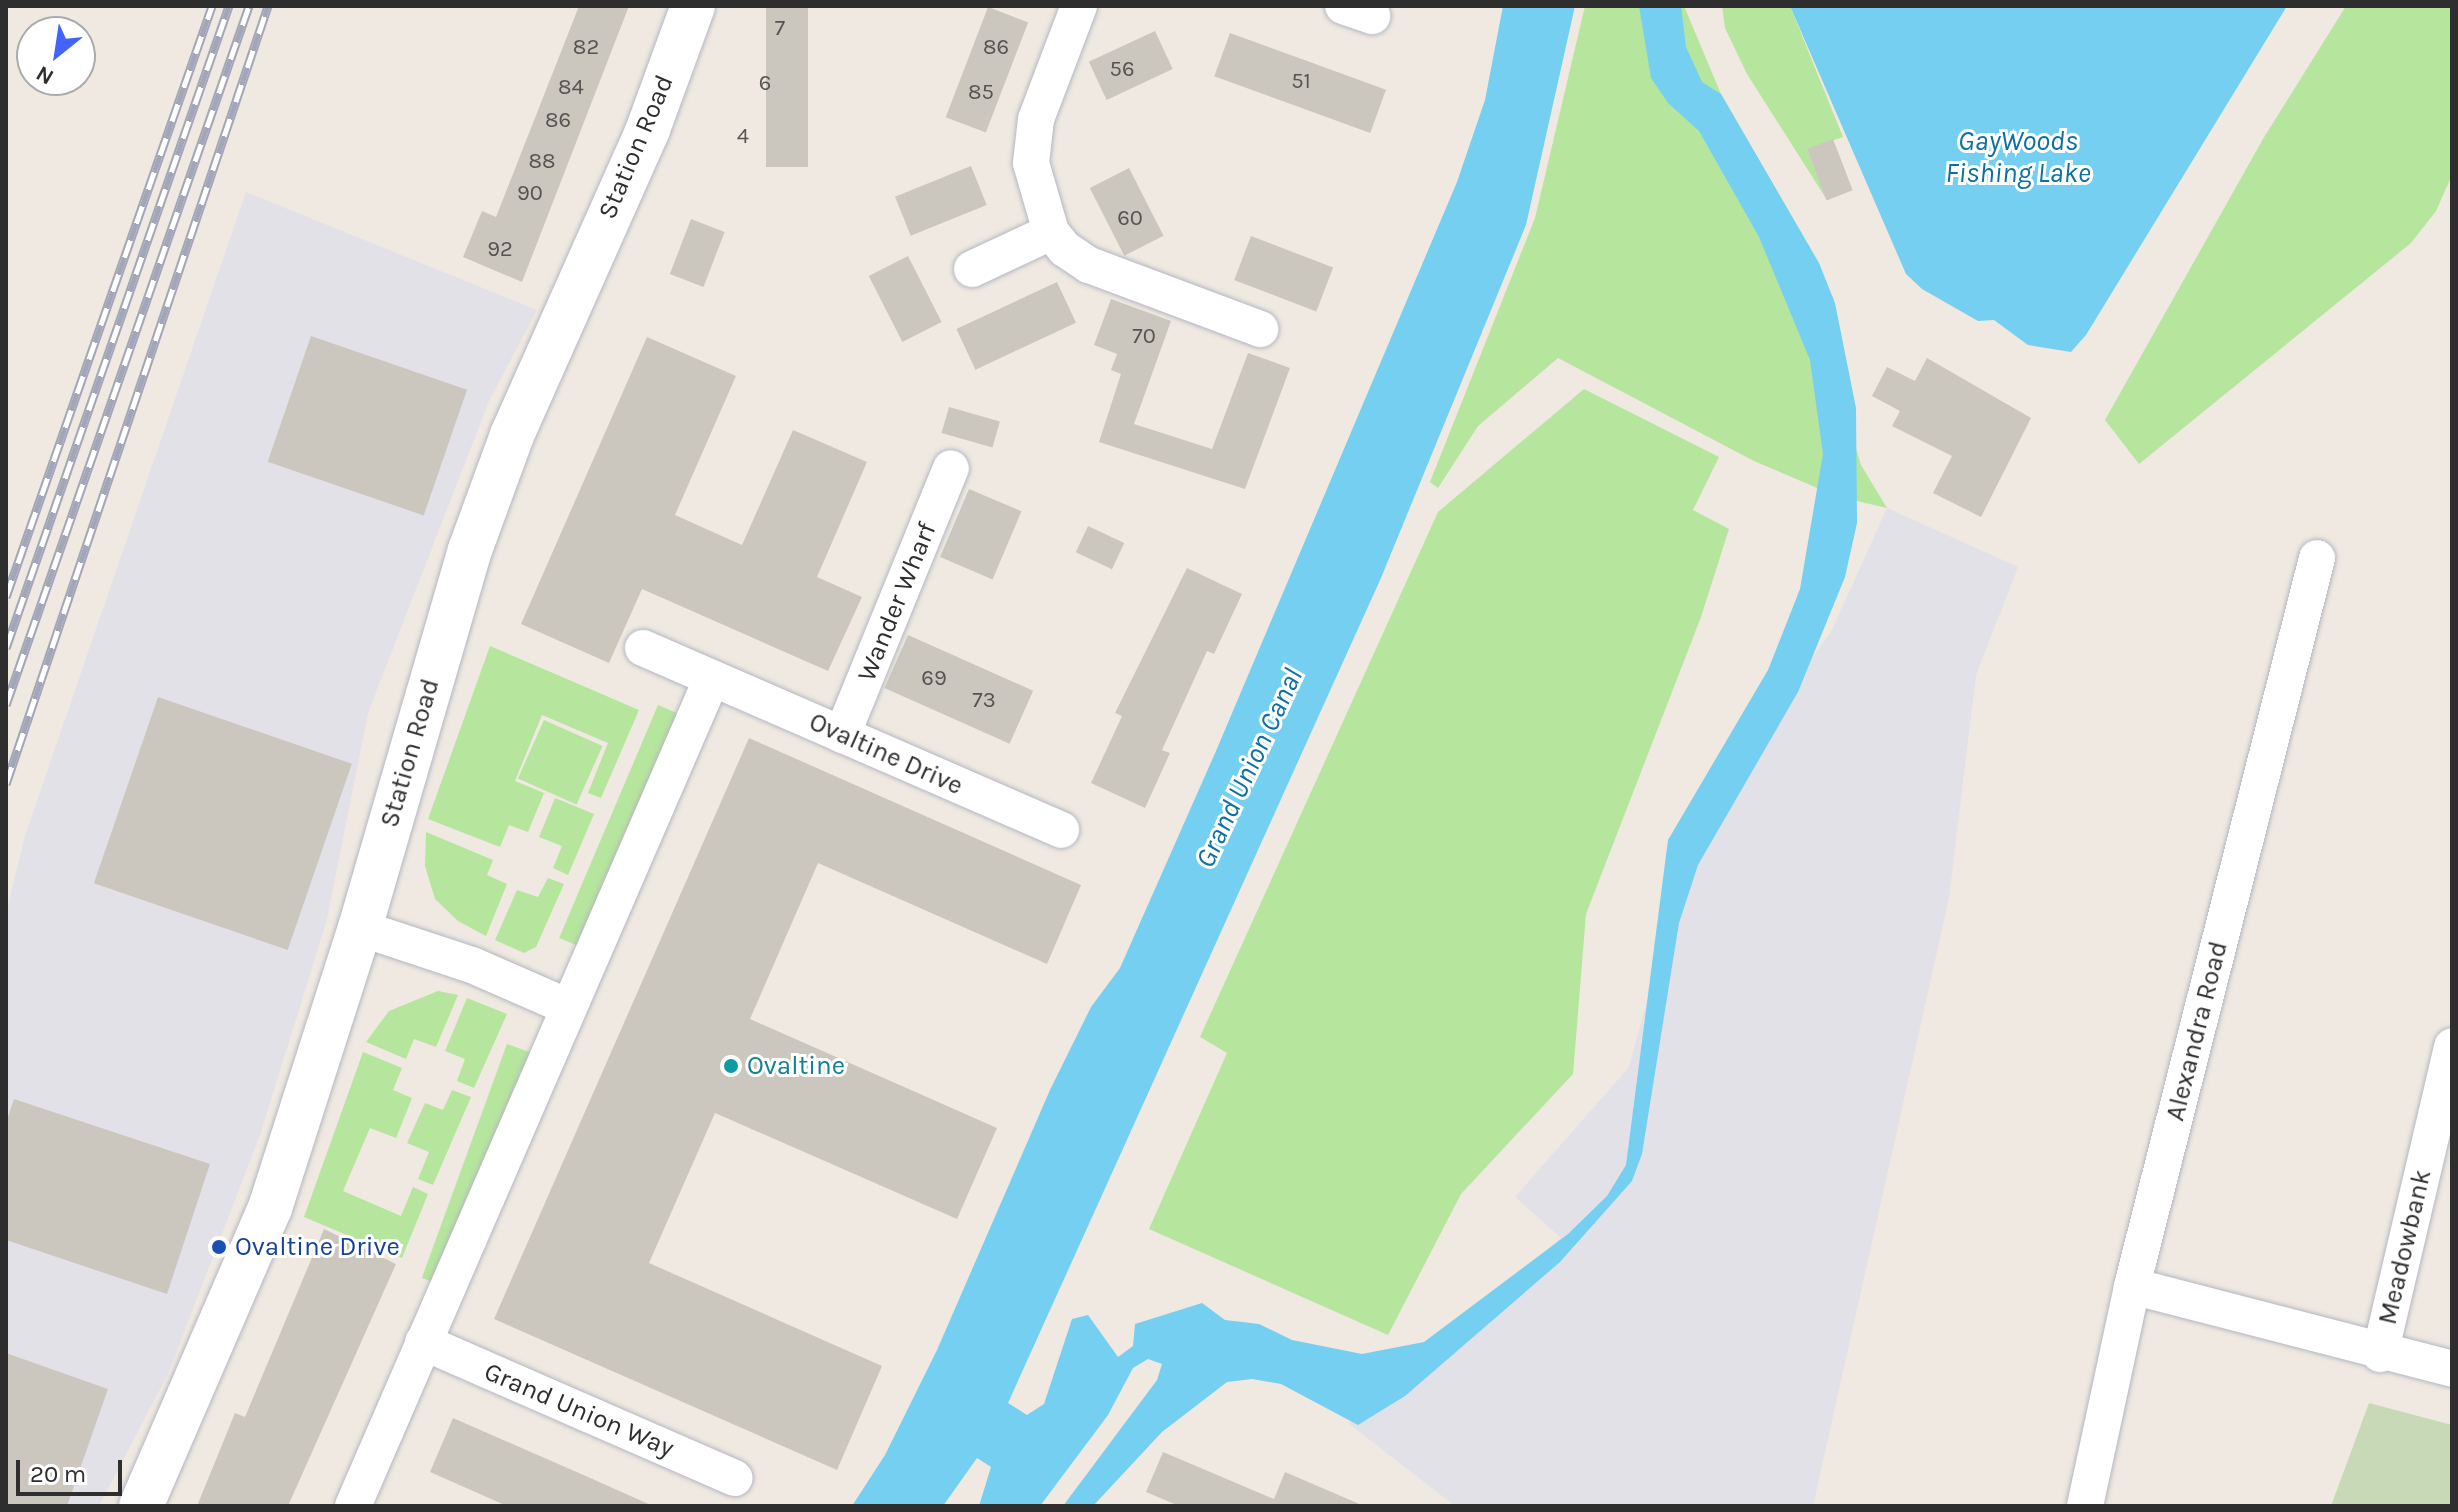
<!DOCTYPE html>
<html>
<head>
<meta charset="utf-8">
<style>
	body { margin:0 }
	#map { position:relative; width:2458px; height:1512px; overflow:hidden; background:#efe9e1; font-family:Karla,sans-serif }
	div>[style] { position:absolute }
	.industrial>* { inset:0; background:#e3e1e8 }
	.green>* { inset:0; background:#b6e59e; transform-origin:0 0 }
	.cemetery>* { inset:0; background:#c8d9b8 }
	.water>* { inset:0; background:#75cff0 }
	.building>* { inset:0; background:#cbc7bf; transform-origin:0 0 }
	.roads { filter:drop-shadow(0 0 2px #b4b7c1) drop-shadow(0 0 2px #b4b7c1) }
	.minor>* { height:36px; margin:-18px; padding:0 18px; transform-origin:18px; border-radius:18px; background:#fff }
	.tertiary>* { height:44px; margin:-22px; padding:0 22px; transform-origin:22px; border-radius:22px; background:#fff }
	.rail>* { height:9px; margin-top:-4.5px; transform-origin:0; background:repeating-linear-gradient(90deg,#fff 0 18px,#a3a6b8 0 36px); box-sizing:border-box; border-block:2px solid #a3a6b8 }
	.dots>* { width:22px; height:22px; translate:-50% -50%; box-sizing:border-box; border:4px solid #fff; border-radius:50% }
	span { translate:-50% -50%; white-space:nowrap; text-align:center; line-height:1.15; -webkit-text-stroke:6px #fff; paint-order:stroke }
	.number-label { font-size:22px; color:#555452 }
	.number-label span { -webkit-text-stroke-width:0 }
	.street-label { font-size:26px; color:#2e2e2e }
	.culture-label { font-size:26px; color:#0d838f }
	.left { translate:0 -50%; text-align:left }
	.transit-label { font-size:26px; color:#164399 }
	.water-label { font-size:28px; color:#0d6fa3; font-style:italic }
	.frame { position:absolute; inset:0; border:8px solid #2e2e2e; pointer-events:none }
	.north { position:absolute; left:16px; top:16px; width:80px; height:80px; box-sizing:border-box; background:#fff; border:2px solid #ababab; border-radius:50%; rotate:210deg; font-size:22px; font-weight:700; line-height:32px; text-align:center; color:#2e2e2e }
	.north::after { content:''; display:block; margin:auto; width:28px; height:36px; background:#4264fb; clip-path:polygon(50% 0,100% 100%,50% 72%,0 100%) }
	.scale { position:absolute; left:16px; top:1460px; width:106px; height:36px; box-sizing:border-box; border:4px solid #2e2e2e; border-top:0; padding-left:10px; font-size:24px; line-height:28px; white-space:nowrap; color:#2e2e2e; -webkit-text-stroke:6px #fff; paint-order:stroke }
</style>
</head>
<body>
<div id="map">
	<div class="industrial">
		<div style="clip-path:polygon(246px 192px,537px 310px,489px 401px,368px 713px,326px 923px,260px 1135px,168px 1374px,99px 1506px,6px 1506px,6px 914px,25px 836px)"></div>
		<div style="clip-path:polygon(1887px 508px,2018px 567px,1976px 675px,1949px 898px,1813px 1506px,1455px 1506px,1348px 1423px,1561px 1238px,1515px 1197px,1629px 1067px,1700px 808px,1831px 632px)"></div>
	</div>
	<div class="green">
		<div style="clip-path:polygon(1585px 6px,1684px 6px,1721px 94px,1800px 231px,1808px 290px,1861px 465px,1887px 508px,1836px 496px,1754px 461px,1558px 358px,1478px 426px,1438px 488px,1430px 482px,1535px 218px)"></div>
		<div style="clip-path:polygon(1722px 6px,1790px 6px,1843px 137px,1807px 149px,1827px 200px,1747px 74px,1725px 28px)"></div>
		<div style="clip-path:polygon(2346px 6px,2452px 6px,2452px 175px,2436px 211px,2411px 243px,2139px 464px,2105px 420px,2263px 139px)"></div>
		<div style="clip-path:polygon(1584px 389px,1719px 457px,1693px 510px,1729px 529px,1701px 617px,1586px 914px,1573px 1074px,1461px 1194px,1388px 1335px,1149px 1229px,1227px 1053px,1200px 1037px,1438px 512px)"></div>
		<div style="clip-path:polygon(490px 646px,639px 710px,601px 798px,588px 793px,608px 743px,542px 715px,515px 781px,544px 793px,528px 832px,509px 825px,500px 847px,428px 819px)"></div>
		<div style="left:658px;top:705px;width:23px;height:253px;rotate:23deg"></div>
		<div style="left:544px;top:720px;width:64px;height:64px;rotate:24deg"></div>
		<div style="clip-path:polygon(555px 798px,594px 814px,568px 875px,553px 868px,562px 846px,539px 837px)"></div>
		<div style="clip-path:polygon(426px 832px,493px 860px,487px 875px,507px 884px,486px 936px,458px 921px,435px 899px,425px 866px)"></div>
		<div style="clip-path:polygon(548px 878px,564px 884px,536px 947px,524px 953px,495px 940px,517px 890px,538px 897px)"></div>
		<div style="clip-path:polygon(438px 991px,458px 995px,436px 1047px,414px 1039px,406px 1059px,366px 1042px,389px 1011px)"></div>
		<div style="clip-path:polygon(467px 998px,507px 1014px,474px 1088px,457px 1081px,465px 1059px,445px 1051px)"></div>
		<div style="left:507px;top:1044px;width:27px;height:249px;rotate:20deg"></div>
		<div style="clip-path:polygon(363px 1052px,402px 1068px,393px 1090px,412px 1098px,396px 1138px,370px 1128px,343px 1191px,401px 1216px,413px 1187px,428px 1194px,402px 1258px,304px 1217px)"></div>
		<div style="clip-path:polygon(452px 1090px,471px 1097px,433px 1185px,418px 1179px,429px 1152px,407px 1143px,425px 1103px,443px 1110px)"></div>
	</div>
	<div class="cemetery">
		<div style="clip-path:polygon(2369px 1403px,2452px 1425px,2452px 1506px,2331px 1506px)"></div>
	</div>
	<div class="water">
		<div style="clip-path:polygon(1503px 6px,1575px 6px,1526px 225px,1381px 578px,1008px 1403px,1027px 1415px,1044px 1404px,1072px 1319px,1088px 1315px,1118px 1357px,1133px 1346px,1135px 1324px,1202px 1303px,1225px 1320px,1259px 1324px,1292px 1340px,1362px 1354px,1424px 1342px,1568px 1234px,1607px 1196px,1626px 1165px,1668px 840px,1768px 670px,1800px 589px,1823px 454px,1810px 360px,1759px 237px,1699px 131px,1668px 103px,1651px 78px,1639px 6px,1681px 6px,1686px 47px,1702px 82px,1721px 94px,1819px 263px,1835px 303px,1856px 408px,1857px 523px,1845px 577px,1798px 692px,1698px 865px,1679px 923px,1642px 1154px,1632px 1181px,1560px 1262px,1405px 1396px,1358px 1425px,1281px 1384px,1252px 1379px,1227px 1382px,1162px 1432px,1093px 1506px,1063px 1506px,1157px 1380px,1162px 1364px,1148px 1359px,1133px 1368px,1108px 1415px,1040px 1506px,979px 1506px,991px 1467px,977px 1458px,943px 1506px,852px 1506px,885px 1455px,937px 1350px,1050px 1090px,1091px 1007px,1120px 968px,1216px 751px,1457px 182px,1485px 100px)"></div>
		<div style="clip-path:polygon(1790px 6px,2287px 6px,2086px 335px,2071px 352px,2028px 345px,1994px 320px,1978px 321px,1922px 289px,1906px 274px)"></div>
	</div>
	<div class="building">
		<div style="clip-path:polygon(579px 6px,629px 6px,522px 282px,463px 257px,482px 211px,496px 217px)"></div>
		<div style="left:766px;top:6px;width:42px;height:161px"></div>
		<div style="left:988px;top:7px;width:43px;height:118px;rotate:21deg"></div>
		<div style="left:1155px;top:31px;width:42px;height:73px;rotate:65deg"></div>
		<div style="left:1230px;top:33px;width:166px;height:46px;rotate:20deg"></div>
		<div style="left:1833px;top:139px;width:55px;height:28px;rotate:69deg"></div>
		<div style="left:971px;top:166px;width:42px;height:82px;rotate:68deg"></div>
		<div style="left:1129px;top:168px;width:76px;height:44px;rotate:63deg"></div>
		<div style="left:691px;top:219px;width:36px;height:59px;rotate:21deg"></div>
		<div style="left:1251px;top:236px;width:88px;height:47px;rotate:21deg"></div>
		<div style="left:908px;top:256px;width:74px;height:44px;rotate:63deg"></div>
		<div style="left:1057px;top:282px;width:45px;height:111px;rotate:65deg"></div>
		<div style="clip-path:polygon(1111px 299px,1171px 321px,1134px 424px,1212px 449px,1248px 353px,1290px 368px,1245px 489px,1099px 442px,1121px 374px,1111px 370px,1117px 354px,1094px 345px)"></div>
		<div style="left:311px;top:336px;width:165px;height:133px;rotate:19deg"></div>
		<div style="clip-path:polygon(647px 337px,736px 376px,675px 515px,742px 545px,793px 430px,867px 462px,817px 577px,862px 597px,828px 671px,642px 589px,609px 663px,521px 624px)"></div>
		<div style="clip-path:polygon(1927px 358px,2031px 418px,1981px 517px,1933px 493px,1952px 456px,1892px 426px,1900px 411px,1872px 396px,1887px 367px,1915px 381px)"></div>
		<div style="left:949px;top:407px;width:53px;height:27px;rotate:16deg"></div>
		<div style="left:969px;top:489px;width:57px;height:74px;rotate:23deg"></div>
		<div style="left:1088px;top:526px;width:40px;height:29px;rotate:25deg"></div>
		<div style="clip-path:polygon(1187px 568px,1242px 594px,1214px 654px,1207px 651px,1162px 750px,1170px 753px,1145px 808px,1091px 783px,1122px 716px,1115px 713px)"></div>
		<div style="left:908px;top:635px;width:137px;height:58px;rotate:24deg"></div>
		<div style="left:158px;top:697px;width:205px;height:197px;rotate:19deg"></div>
		<div style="clip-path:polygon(749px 738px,1081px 885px,1047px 964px,818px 863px,750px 1019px,997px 1128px,957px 1219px,715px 1113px,649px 1263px,882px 1366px,837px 1470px,494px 1319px)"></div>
		<div style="clip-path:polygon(14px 1099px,210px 1164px,167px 1294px,6px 1240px,6px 1123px)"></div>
		<div style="clip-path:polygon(324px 1229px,396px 1264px,288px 1506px,197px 1506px,235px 1413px,245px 1417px)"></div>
		<div style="clip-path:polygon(6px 1353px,108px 1389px,67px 1506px,6px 1506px)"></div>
		<div style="clip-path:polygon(453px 1418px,588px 1477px,653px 1506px,507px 1506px,430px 1472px)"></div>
		<div style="clip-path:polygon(1163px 1452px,1274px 1499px,1285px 1472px,1364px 1506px,1179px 1506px,1146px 1492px)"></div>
	</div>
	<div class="roads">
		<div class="minor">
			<div style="left:1079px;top:6px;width:121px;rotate:110.8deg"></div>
			<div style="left:1036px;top:119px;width:44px;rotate:96.5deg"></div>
			<div style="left:1031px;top:163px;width:72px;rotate:73.8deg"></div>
			<div style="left:1051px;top:232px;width:22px;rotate:51deg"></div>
			<div style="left:1065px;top:249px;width:29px;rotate:34deg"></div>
			<div style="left:1089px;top:265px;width:183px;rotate:20.5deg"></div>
			<div style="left:1343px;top:6px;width:31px;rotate:19deg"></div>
			<div style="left:972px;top:269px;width:87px;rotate:-25.1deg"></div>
			<div style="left:643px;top:648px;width:456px;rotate:23.5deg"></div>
			<div style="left:842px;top:735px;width:288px;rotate:-67.8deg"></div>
			<div style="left:360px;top:928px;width:118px;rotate:18.3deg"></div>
			<div style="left:472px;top:965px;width:105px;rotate:23.6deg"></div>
			<div style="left:2132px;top:1286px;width:331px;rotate:14.5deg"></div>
			<div style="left:423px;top:1342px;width:340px;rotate:23.6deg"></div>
			<div style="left:2380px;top:1354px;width:316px;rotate:-76.8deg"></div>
			<div style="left:353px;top:1506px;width:902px;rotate:-66.56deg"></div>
			<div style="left:2085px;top:1506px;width:225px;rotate:-77.9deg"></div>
			<div style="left:2132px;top:1286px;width:751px;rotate:-75.74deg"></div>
		</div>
		<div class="tertiary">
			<div style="left:141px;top:1506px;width:325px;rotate:-66.6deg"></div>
			<div style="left:270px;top:1208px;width:294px;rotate:-72.2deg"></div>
			<div style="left:360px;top:928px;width:394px;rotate:-73.8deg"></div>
			<div style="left:470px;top:550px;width:122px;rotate:-69.9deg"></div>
			<div style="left:512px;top:435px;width:335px;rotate:-66deg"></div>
			<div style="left:648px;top:129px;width:131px;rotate:-69.9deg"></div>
		</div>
	</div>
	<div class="rail">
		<div style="left:6px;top:597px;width:626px;rotate:-70.78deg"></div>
		<div style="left:6px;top:648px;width:680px;rotate:-70.85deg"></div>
		<div style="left:6px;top:705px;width:740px;rotate:-70.83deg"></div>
		<div style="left:6px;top:784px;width:821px;rotate:-71.39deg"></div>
	</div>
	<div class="dots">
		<div style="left:731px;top:1066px;background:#0f9aa8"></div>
		<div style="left:219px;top:1247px;background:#1a4fb4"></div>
	</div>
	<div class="number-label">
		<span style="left:780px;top:29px">7</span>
		<span style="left:586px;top:48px">82</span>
		<span style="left:996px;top:48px">86</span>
		<span style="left:1122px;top:70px">56</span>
		<span style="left:1301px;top:82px">51</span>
		<span style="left:765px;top:84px">6</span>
		<span style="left:571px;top:88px">84</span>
		<span style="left:981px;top:93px">85</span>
		<span style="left:558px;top:121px">86</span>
		<span style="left:743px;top:137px">4</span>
		<span style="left:542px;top:162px">88</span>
		<span style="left:530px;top:194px">90</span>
		<span style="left:1130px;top:219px">60</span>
		<span style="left:500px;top:250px">92</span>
		<span style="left:1144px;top:337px">70</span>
		<span style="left:934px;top:679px">69</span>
		<span style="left:984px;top:701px">73</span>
	</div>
	<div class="street-label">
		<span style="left:636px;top:147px;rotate:-67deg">Station Road</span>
		<span style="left:897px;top:602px;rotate:-68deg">Wander Wharf</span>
		<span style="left:410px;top:753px;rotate:-74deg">Station Road</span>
		<span style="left:886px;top:754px;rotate:24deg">Ovaltine Drive</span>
		<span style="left:2197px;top:1031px;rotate:-76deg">Alexandra Road</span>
		<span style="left:2405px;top:1247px;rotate:-77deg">Meadowbank</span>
		<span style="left:579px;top:1410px;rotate:23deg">Grand Union Way</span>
	</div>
	<div class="culture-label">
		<span class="left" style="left:747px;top:1066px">Ovaltine</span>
	</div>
	<div class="transit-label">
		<span class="left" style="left:235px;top:1247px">Ovaltine Drive</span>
	</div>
	<div class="water-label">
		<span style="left:2018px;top:157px">GayWoods<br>Fishing Lake</span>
		<span style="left:1249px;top:768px;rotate:-65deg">Grand Union Canal</span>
	</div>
	<div class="frame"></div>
	<div class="north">N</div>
	<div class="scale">20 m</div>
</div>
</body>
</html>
